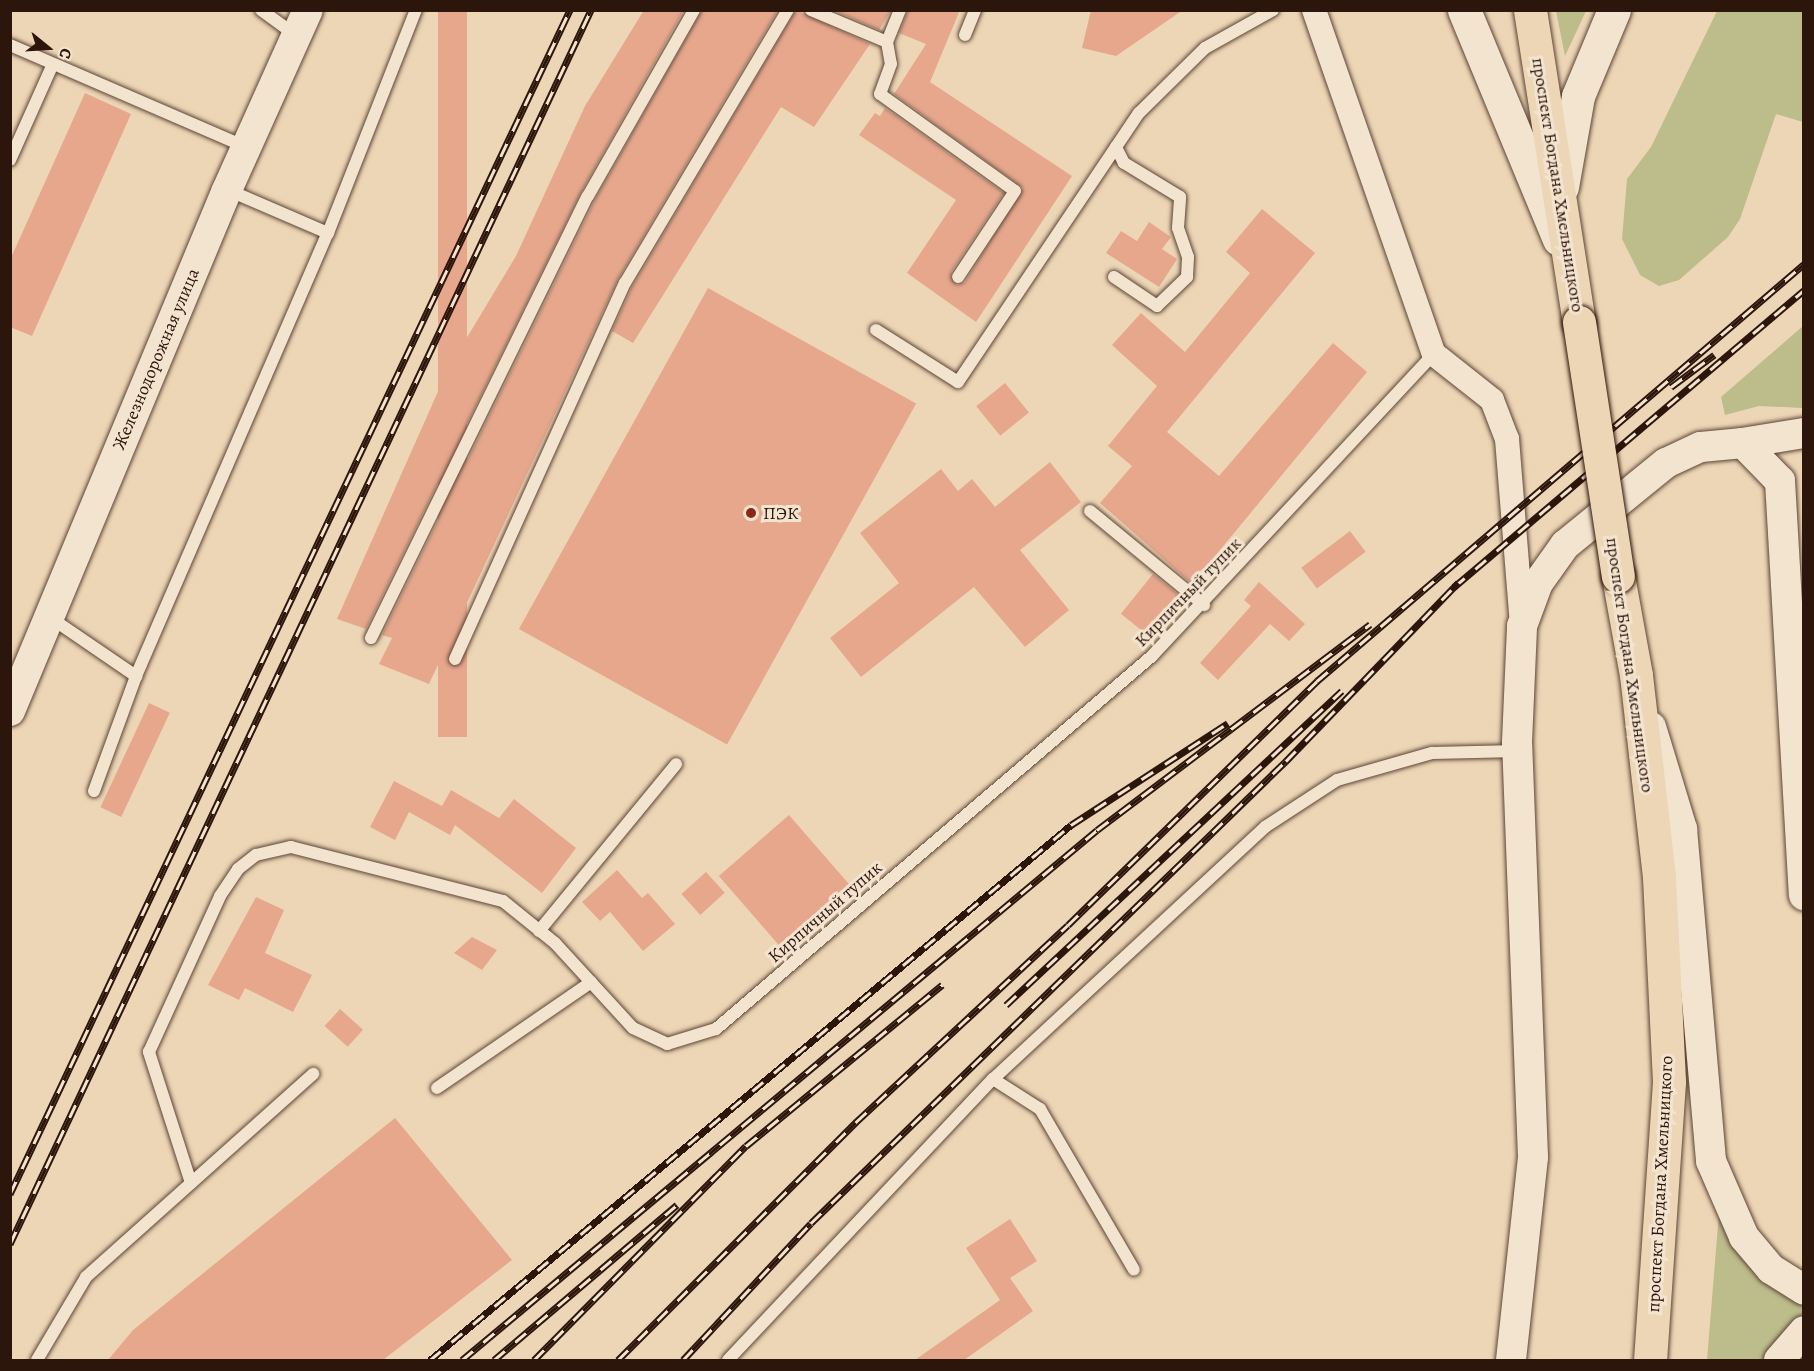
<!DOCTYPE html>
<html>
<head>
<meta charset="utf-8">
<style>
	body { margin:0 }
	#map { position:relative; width:1814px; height:1371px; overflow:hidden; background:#edd6b6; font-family:Alegreya,serif }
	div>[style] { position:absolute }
	.green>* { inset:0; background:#bdbc8b }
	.building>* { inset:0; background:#e7a78d; transform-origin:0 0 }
	.roads { filter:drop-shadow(0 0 2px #5c4536) drop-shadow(0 0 2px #5c4536) }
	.service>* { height:12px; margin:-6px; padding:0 6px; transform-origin:6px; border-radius:6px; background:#f3e4d0 }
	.minor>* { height:24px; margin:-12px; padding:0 12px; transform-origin:12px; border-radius:12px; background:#f3e4d0 }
	.tertiary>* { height:30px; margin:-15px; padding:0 15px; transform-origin:15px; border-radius:15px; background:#f3e4d0 }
	.secondary>* { height:33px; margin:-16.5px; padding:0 16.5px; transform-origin:16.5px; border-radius:16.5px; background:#f3e4d0 }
	.primary>* { height:33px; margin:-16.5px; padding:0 16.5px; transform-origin:16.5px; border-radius:16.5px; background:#edd6b6 }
	.rail>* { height:7px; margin-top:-3.5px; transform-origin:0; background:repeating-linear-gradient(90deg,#f3e4d0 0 14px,#2c150b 0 28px); box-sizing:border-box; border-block:2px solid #2c150b }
	.bridges { filter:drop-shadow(0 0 2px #2c150b) drop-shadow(0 0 2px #2c150b) }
	.primary-bridge>* { height:33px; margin:-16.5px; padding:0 16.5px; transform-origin:16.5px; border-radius:16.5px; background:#edd6b6 }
	.dots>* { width:16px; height:16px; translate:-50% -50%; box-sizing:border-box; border:3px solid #f3e4d0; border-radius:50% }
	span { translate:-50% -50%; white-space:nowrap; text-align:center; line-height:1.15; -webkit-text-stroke:6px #f3e4d0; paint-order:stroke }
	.street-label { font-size:18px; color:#2c150b }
	.poi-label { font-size:18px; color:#2c150b }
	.left { translate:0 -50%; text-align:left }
	.frame { position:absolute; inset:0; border:12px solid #2c150b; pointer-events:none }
	.north { position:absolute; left:18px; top:18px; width:60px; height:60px; -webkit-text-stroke:4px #f3e4d0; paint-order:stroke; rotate:108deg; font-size:16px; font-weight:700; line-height:24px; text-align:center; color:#2c150b }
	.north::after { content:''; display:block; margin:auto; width:21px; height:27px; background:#2c150b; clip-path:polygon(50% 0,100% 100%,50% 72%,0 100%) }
</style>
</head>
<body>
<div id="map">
	<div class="green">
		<div style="clip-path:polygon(1556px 11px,1586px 11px,1565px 56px)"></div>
		<div style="clip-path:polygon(1717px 11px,1803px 11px,1803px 122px,1776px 114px,1740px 219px,1728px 237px,1679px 280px,1659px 286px,1640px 275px,1622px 239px,1627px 179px,1651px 147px)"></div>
		<div style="clip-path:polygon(1803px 326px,1803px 408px,1759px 406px,1725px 415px,1721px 397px)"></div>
		<div style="clip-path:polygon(1719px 1213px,1803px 1303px,1803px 1318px,1762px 1360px,1707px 1360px)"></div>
	</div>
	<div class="building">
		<div style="left:438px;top:10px;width:29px;height:727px"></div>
		<div style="clip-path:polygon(644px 10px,684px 10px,581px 192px,366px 629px,337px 619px,448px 369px,516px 256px,585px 106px)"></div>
		<div style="clip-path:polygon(702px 10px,778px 10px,618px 279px,429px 684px,379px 664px,392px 638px,382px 635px,595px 200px)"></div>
		<div style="clip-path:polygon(796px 10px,870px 44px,814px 127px,781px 107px,633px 343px,612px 331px,632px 287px)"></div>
		<div style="clip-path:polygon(833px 10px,891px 10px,879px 30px)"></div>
		<div style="clip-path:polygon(908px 10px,960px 10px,930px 82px,1072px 176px,976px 322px,907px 273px,956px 200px,859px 135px,875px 113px,880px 116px,885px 108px,1004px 193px,951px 272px,957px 285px,965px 282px,1023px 188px,894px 94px,926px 44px,899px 33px)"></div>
		<div style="clip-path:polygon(1091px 10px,1183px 10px,1116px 56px,1082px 48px)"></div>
		<div style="clip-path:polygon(85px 93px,131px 114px,32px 336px,10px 327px,10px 260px)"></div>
		<div style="clip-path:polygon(1262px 209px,1315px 253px,1167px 432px,1219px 476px,1333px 343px,1367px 372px,1192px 584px,1100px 503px,1132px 466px,1108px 446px,1157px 386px,1112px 345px,1141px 313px,1185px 352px,1250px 273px,1226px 252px)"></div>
		<div style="clip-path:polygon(1149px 222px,1171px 237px,1162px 249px,1177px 259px,1159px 287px,1106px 253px,1121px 231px,1137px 241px)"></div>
		<div style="left:708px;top:288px;width:238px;height:390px;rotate:29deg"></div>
		<div style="left:1005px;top:383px;width:38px;height:37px;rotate:51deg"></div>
		<div style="clip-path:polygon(1050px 462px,1081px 502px,1020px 550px,1069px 610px,1025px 647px,974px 587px,861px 677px,830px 638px,899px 583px,860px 533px,941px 469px,958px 491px,972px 479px,995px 507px)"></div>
		<div style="left:1350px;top:531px;width:26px;height:61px;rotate:53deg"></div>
		<div style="left:1153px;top:574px;width:36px;height:51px;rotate:39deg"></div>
		<div style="clip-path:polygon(1259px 582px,1305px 624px,1289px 641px,1270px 624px,1218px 680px,1200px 663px,1251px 606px,1244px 600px)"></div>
		<div style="left:149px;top:703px;width:23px;height:115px;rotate:25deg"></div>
		<div style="clip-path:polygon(394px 781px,442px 806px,451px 790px,499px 818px,514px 799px,576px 848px,542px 893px,455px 825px,450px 835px,409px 812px,395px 840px,370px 827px)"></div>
		<div style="left:789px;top:815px;width:96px;height:93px;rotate:49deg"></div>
		<div style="clip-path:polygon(617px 870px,642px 898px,648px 893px,675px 924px,643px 951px,610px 912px,600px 921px,582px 902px)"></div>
		<div style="left:706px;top:872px;width:28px;height:33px;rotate:48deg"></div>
		<div style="clip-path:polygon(256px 897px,284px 910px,265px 953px,312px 975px,293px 1012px,245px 988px,239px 1000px,208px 985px)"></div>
		<div style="clip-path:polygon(472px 937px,497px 950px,482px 970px,454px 953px)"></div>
		<div style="left:340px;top:1009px;width:31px;height:23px;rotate:42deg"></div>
		<div style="clip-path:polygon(395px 1118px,512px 1260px,383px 1360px,108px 1360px,133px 1330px)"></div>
		<div style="clip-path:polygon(1010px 1219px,1037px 1261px,1010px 1278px,1033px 1311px,964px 1360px,915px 1360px,1000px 1300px,966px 1248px)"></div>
	</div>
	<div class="roads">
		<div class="service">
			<div style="left:261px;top:10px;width:41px;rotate:36deg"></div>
			<div style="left:811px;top:10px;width:82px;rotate:22.8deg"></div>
			<div style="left:887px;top:42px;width:22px;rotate:80deg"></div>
			<div style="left:891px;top:64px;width:32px;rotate:110deg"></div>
			<div style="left:880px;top:94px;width:166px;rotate:35.7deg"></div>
			<div style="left:1015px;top:191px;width:103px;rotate:123.5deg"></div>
			<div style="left:965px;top:35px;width:27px;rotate:-68deg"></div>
			<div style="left:887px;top:42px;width:35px;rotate:-68deg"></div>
			<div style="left:10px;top:45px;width:257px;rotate:23.4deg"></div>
			<div style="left:10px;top:160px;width:105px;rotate:-65.9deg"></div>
			<div style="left:228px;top:190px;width:109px;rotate:23.3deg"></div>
			<div style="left:1114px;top:277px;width:52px;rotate:34deg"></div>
			<div style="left:1157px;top:306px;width:42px;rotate:-44deg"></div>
			<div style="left:1187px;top:277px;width:20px;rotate:-87deg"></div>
			<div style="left:1188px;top:257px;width:31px;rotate:-109deg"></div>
			<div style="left:1178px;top:228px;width:31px;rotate:-86deg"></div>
			<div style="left:1180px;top:197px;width:66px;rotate:-148.7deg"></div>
			<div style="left:1124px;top:163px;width:18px;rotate:-117deg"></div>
			<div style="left:876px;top:330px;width:97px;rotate:32.4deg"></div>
			<div style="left:958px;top:382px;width:324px;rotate:-56.1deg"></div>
			<div style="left:1139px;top:113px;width:93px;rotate:-44.6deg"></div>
			<div style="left:1205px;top:48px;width:78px;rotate:-29.2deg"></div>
			<div style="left:1090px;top:511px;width:148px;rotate:39.5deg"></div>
			<div style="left:48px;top:616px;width:107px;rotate:34.3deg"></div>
			<div style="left:136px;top:676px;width:483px;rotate:-66.6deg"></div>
			<div style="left:328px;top:233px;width:240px;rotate:-68.5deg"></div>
			<div style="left:371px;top:638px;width:492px;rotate:-63.9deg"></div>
			<div style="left:588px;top:196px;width:214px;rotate:-60.3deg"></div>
			<div style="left:455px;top:659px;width:413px;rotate:-65.7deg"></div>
			<div style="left:625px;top:283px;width:318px;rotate:-59.2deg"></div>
			<div style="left:94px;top:791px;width:122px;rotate:-69.9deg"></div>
			<div style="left:539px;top:931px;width:216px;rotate:-50.6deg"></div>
			<div style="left:993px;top:1079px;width:56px;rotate:32.6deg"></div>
			<div style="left:1040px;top:1109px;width:186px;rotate:59.7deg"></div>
			<div style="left:437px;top:1088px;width:187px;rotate:-34.5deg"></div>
			<div style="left:191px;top:1183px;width:138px;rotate:-107.8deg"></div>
			<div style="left:149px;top:1052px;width:171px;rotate:-65.5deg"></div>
			<div style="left:220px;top:896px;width:32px;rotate:-56deg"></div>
			<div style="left:238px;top:869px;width:23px;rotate:-38deg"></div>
			<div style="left:256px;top:855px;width:36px;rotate:-13deg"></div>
			<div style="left:291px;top:847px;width:219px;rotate:14.3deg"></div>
			<div style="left:503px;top:901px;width:67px;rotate:38.9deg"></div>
			<div style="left:555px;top:943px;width:115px;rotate:47.5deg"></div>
			<div style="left:633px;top:1028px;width:38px;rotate:25deg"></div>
			<div style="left:667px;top:1044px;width:51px;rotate:-17deg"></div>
			<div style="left:716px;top:1029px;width:574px;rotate:-40.55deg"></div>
			<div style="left:1152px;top:656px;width:413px;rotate:-47deg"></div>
			<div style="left:37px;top:1360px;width:96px;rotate:-59.4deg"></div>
			<div style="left:86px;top:1277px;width:305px;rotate:-41.8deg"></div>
			<div style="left:728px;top:1360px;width:386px;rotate:-46.7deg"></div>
			<div style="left:993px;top:1079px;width:371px;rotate:-42.8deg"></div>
			<div style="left:1265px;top:827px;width:86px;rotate:-33.1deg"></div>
			<div style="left:1337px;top:780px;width:99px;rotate:-15.9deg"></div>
			<div style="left:1432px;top:753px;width:86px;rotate:-1.3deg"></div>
		</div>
		<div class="minor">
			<div style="left:1314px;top:10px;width:364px;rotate:70.8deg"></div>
			<div style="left:1434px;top:354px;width:74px;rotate:38.4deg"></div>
			<div style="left:1492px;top:400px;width:42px;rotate:69deg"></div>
			<div style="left:1507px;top:439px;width:187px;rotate:85.4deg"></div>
		</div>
		<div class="tertiary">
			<div style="left:1743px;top:443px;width:62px;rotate:-9.3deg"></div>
			<div style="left:10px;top:711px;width:564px;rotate:-67.39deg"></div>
			<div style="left:227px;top:190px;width:197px;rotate:-65.8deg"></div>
			<div style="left:1651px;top:727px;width:107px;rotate:73.1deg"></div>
			<div style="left:1682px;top:829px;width:333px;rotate:85deg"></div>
			<div style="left:1711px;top:1161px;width:83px;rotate:66.5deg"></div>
			<div style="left:1744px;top:1237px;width:42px;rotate:49.8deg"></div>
			<div style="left:1771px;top:1269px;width:39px;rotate:32deg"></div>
			<div style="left:1511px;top:1360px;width:204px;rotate:-83.8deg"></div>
			<div style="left:1533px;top:1157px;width:415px;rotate:-92.2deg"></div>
			<div style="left:1517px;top:742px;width:116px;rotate:-87.5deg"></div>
			<div style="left:1522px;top:626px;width:46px;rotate:-69.6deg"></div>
			<div style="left:1538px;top:583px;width:47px;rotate:-54.6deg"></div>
			<div style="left:1565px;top:545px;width:130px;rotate:-39.1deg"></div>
			<div style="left:1666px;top:463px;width:38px;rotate:-25deg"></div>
			<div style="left:1701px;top:447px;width:42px;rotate:-5.4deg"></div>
			<div style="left:1743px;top:443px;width:53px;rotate:45.8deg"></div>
			<div style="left:1780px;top:481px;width:415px;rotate:86.7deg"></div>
			<div style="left:1779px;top:1360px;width:38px;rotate:-49deg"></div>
		</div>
		<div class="secondary">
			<div style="left:1464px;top:10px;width:248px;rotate:67.5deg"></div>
			<div style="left:1562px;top:187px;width:92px;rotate:-80deg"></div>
			<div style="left:1578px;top:96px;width:93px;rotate:-67.3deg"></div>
		</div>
		<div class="primary">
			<div style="left:1530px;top:10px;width:316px;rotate:81.1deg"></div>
			<div style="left:1618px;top:576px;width:101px;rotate:79.7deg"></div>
			<div style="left:1636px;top:675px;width:203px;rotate:83.5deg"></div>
			<div style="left:1659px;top:877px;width:205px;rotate:87.2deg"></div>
			<div style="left:1669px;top:1082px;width:279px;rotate:93.9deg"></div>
		</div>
	</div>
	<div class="rail">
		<div style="left:1671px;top:387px;width:54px;rotate:-36.7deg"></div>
		<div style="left:1454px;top:587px;width:459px;rotate:-40.3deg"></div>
		<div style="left:1006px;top:1005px;width:460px;rotate:-43.1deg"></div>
		<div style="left:10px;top:1194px;width:1310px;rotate:-64.69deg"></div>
		<div style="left:10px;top:1244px;width:1364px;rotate:-64.79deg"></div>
		<div style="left:430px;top:1360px;width:835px;rotate:-39.85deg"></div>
		<div style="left:1071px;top:825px;width:187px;rotate:-33deg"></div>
		<div style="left:462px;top:1360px;width:827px;rotate:-39.85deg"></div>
		<div style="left:1097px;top:830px;width:342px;rotate:-37deg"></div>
		<div style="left:494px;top:1360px;width:240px;rotate:-40.3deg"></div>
		<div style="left:534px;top:1360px;width:301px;rotate:-45.3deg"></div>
		<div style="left:746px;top:1146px;width:254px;rotate:-39.4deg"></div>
		<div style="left:618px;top:1360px;width:337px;rotate:-45deg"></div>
		<div style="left:856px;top:1122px;width:289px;rotate:-42.9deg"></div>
		<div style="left:1068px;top:925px;width:349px;rotate:-44.4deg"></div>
		<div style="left:1317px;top:681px;width:641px;rotate:-40.57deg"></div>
		<div style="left:683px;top:1360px;width:187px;rotate:-46.9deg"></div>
		<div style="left:811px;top:1223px;width:663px;rotate:-44.21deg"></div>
		<div style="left:1286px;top:761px;width:248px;rotate:-46deg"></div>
	</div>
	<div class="bridges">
		<div class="primary-bridge">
			<div style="left:1579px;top:322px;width:257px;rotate:81.3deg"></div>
		</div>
	</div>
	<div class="dots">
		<div style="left:751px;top:513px;background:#8f2418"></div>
	</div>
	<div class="street-label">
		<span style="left:1558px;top:185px;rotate:81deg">проспект Богдана Хмельницкого</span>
		<span style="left:156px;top:359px;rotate:-67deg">Железнодорожная улица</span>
		<span style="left:1188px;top:592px;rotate:-46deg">Кирпичный тупик</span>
		<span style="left:1630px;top:665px;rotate:82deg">проспект Богдана Хмельницкого</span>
		<span style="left:825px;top:912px;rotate:-41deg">Кирпичный тупик</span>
		<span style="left:1660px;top:1184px;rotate:-87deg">проспект Богдана Хмельницкого</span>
	</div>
	<div class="poi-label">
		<span class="left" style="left:763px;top:513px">ПЭК</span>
	</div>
	<div class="frame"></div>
	<div class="north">С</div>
</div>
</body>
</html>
